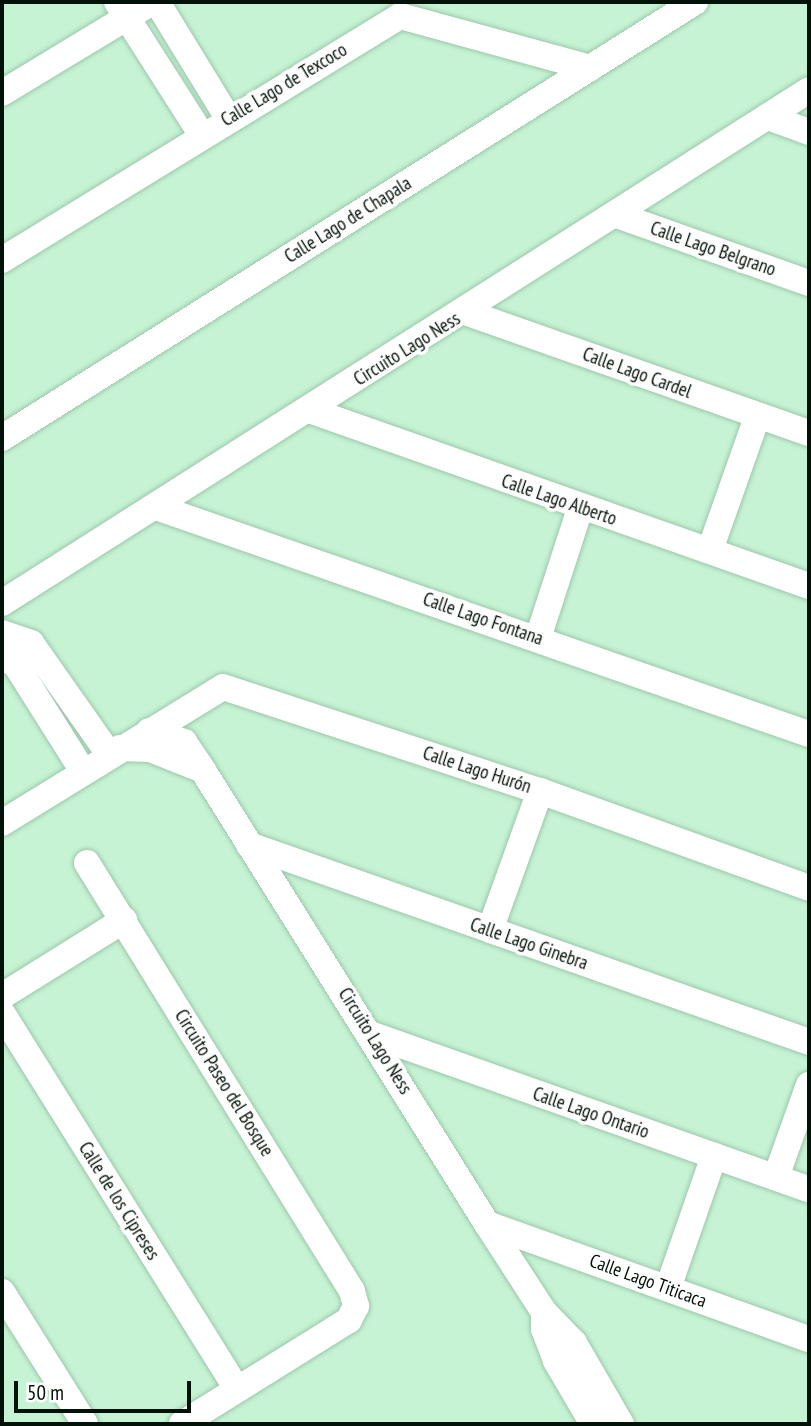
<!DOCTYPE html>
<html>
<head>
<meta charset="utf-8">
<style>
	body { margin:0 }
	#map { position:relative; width:811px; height:1426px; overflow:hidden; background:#c6f3d4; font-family:"PT Sans Narrow",sans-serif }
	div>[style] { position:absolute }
	.roads { filter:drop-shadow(0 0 2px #9cc7aa) drop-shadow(0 0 2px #9cc7aa) }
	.street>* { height:26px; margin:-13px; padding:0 13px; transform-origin:13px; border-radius:13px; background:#fff }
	span { translate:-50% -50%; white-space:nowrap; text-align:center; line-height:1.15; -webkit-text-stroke:7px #fff; paint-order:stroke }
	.street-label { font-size:19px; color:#031208 }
	.frame { position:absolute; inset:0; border:4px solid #031208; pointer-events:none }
	.scale { position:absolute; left:14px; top:1381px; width:177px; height:32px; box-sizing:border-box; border:4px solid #031208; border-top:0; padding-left:9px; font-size:21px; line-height:24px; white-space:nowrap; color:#031208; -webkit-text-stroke:5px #fff; paint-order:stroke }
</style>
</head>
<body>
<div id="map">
	<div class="roads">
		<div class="street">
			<div style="left:117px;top:2px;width:156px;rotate:57.5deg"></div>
			<div style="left:157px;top:2px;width:136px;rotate:58.5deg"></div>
			<div style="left:2px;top:93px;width:175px;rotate:-31.2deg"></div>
			<div style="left:768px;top:117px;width:44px;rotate:20.1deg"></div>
			<div style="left:617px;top:215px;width:204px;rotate:19.5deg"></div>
			<div style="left:2px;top:260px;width:467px;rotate:-31.5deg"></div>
			<div style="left:400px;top:16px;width:197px;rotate:15.3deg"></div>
			<div style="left:465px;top:312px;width:365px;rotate:19.4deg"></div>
			<div style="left:309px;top:410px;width:530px;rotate:19.39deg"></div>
			<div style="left:2px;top:438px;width:819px;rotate:-32.18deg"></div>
			<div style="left:156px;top:507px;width:691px;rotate:19.17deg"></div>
			<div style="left:710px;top:550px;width:141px;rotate:-70.5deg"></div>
			<div style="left:2px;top:603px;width:956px;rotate:-32.44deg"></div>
			<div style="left:2px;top:633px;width:31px;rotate:19deg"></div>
			<div style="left:31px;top:643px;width:136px;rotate:54.9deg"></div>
			<div style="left:538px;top:638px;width:136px;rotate:-72deg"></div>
			<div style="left:2px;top:655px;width:17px;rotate:36deg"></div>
			<div style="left:16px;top:665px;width:124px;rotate:57.8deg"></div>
			<div style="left:149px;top:731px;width:37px;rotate:17deg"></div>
			<div style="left:184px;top:742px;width:36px;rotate:56deg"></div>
			<div style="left:204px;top:772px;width:533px;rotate:57.95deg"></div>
			<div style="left:487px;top:1224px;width:105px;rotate:57.1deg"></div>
			<div style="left:544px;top:1312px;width:43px;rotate:45.9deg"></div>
			<div style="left:574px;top:1343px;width:94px;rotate:59.9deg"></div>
			<div style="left:120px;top:748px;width:30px;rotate:2deg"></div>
			<div style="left:150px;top:749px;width:52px;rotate:21.6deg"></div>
			<div style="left:2px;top:823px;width:259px;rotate:-31.6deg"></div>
			<div style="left:223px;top:687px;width:334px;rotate:18.2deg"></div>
			<div style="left:540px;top:791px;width:286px;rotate:19.8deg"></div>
			<div style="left:249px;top:845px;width:594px;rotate:19.38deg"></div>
			<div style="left:87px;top:863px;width:503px;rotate:58.24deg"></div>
			<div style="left:352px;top:1291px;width:16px;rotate:75deg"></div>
			<div style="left:356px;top:1306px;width:16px;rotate:117deg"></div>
			<div style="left:349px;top:1320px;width:197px;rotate:148.1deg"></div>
			<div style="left:490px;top:930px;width:148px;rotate:-70.2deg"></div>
			<div style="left:2px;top:996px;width:144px;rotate:-31.9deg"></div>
			<div style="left:2px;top:1013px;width:443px;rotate:58deg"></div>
			<div style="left:373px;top:1035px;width:462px;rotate:19.5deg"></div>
			<div style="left:776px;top:1177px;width:98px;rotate:-70.3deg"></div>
			<div style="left:487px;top:1224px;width:342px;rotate:19.7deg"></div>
			<div style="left:668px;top:1288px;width:140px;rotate:-70.8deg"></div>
			<div style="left:2px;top:1292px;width:156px;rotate:57.8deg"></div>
			<div style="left:544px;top:1312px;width:17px;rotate:90deg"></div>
			<div style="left:544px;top:1329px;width:34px;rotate:69deg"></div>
			<div style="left:556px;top:1361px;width:73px;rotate:59.6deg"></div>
		</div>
	</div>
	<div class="street-label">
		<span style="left:284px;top:85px;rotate:-31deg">Calle Lago de Texcoco</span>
		<span style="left:348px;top:220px;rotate:-32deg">Calle Lago de Chapala</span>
		<span style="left:713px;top:249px;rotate:19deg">Calle Lago Belgrano</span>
		<span style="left:407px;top:349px;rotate:-32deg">Circuito Lago Ness</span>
		<span style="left:637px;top:373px;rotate:20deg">Calle Lago Cardel</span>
		<span style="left:559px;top:500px;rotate:19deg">Calle Lago Alberto</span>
		<span style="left:483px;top:619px;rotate:19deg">Calle Lago Fontana</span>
		<span style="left:477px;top:770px;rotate:18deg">Calle Lago Hurón</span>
		<span style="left:529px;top:944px;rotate:19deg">Calle Lago Ginebra</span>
		<span style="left:375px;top:1041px;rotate:58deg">Circuito Lago Ness</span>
		<span style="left:224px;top:1083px;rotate:58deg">Circuito Paseo del Bosque</span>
		<span style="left:591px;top:1113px;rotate:19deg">Calle Lago Ontario</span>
		<span style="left:119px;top:1201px;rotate:58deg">Calle de los Cipreses</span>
		<span style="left:648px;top:1281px;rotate:20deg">Calle Lago Titicaca</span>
	</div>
	<div class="frame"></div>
	<div class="scale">50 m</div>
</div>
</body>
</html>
